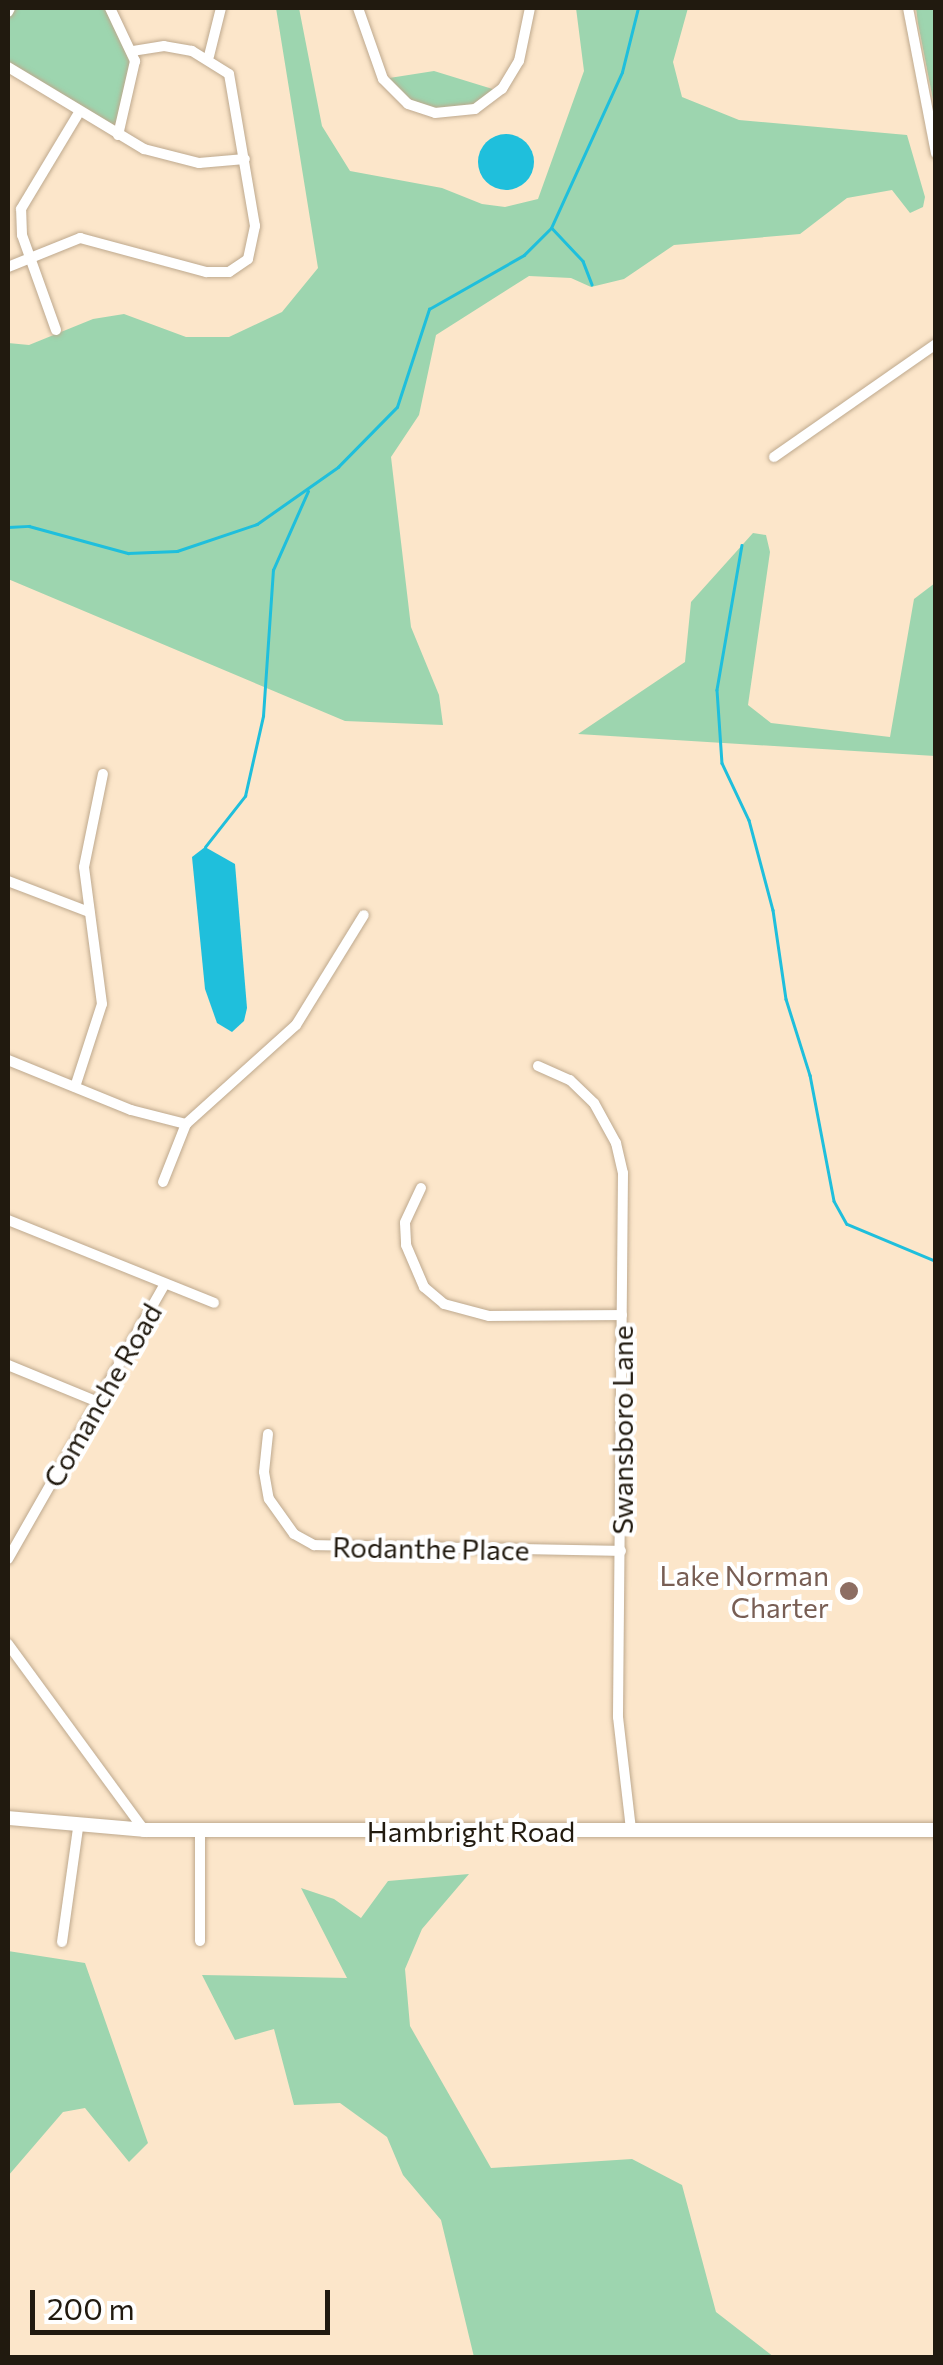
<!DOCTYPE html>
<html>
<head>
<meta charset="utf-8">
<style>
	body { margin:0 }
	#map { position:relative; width:943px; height:2365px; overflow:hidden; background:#fce6ca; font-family:Commissioner,sans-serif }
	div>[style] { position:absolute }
	.green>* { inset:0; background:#9dd5af }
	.water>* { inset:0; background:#1fbfdc }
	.round { border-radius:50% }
	.stream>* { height:2.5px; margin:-1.25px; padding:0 1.25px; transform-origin:1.25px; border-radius:1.25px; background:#1fbfdc }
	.roads { filter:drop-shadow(0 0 2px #bea98e) drop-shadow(0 0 2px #bea98e) }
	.street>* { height:10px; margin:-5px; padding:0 5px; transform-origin:5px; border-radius:5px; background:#fff }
	.secondary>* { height:14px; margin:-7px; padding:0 7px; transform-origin:7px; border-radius:7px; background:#fff }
	.dots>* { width:28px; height:28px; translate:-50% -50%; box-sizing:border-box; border:5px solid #fff; border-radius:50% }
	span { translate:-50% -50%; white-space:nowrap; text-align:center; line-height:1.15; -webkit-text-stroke:8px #fff; paint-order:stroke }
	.street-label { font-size:28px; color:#211a0f }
	.education-label { font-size:28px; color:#785e54 }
	.right { translate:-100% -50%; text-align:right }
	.frame { position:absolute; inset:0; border:10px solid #211a0f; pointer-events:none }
	.scale { position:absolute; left:30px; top:2290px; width:300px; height:45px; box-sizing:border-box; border:5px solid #211a0f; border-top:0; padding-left:12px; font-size:30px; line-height:35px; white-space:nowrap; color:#211a0f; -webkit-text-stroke:8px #fff; paint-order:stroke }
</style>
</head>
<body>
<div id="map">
	<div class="green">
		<div style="clip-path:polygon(10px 8px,110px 8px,133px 51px,118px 135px,8px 67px)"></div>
		<div style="clip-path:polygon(276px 8px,299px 8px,322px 126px,350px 171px,442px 188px,482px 204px,505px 207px,538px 199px,584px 71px,576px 8px,688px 8px,673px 62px,682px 97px,739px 120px,907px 135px,925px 197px,923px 207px,910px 213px,892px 190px,847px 198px,800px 234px,674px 245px,624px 279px,591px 287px,571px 278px,529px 276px,436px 335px,419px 415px,391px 457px,411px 627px,439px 695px,443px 725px,345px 721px,8px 579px,8px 343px,29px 345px,93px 319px,124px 314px,186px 337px,229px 337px,282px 312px,318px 268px)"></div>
		<div style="clip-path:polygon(916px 8px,935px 8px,935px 110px,918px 23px)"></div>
		<div style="clip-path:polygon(434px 71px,499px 91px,475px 109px,435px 113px,408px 104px,383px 79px)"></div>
		<div style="clip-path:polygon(753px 533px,766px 535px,770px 552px,748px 705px,771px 723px,890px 737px,914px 599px,935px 583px,935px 756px,578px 734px,685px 662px,691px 602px)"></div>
		<div style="clip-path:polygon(469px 1874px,422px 1929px,405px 1969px,410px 2026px,491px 2168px,632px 2159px,682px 2185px,716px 2312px,774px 2357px,474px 2357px,441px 2220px,403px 2175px,387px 2137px,340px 2103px,294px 2105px,274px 2029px,235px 2040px,202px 1975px,347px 1978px,301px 1888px,334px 1899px,361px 1918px,388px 1881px)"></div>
		<div style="clip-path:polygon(8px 1951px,85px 1963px,148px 2143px,129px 2162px,85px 2108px,63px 2112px,8px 2176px)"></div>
	</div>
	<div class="water">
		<div class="round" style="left:478px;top:134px;width:56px;height:56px"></div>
		<div style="clip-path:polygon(205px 847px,235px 864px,247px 1008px,244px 1021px,232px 1032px,217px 1023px,205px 989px,192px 857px)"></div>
	</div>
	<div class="stream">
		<div style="left:552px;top:228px;width:45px;rotate:46.8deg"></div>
		<div style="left:583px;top:261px;width:25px;rotate:69deg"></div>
		<div style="left:8px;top:527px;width:21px;rotate:-3deg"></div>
		<div style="left:29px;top:526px;width:103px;rotate:15.3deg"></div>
		<div style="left:128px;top:553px;width:49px;rotate:-2.3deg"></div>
		<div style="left:177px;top:551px;width:84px;rotate:-18.6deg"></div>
		<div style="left:257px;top:524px;width:99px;rotate:-35.1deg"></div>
		<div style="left:338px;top:467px;width:84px;rotate:-45.5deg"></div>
		<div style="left:397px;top:407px;width:103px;rotate:-71.9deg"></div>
		<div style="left:429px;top:309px;width:109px;rotate:-29.6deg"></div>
		<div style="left:524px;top:255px;width:38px;rotate:-45deg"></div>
		<div style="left:551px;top:228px;width:171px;rotate:-65.5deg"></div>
		<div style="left:622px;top:72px;width:66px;rotate:-76deg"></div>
		<div style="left:742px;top:545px;width:147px;rotate:99.8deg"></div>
		<div style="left:717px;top:690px;width:73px;rotate:86.1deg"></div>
		<div style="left:722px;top:763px;width:63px;rotate:64.7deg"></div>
		<div style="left:749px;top:820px;width:93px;rotate:75.1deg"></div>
		<div style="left:773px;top:910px;width:90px;rotate:81.7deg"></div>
		<div style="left:786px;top:999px;width:80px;rotate:72.5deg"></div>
		<div style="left:810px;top:1075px;width:128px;rotate:79.2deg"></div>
		<div style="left:834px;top:1201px;width:26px;rotate:61deg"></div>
		<div style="left:847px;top:1224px;width:96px;rotate:22.6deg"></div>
		<div style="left:205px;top:847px;width:65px;rotate:-51.9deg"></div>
		<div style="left:245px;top:796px;width:82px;rotate:-77.3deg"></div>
		<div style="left:263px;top:716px;width:146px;rotate:-86.1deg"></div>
		<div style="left:273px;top:570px;width:86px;rotate:-66.1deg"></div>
	</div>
	<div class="roads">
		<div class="street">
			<div style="left:110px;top:8px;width:59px;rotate:64.7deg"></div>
			<div style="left:135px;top:61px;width:76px;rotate:102.9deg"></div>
			<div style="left:358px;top:8px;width:75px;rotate:70.6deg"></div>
			<div style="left:383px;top:79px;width:35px;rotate:45deg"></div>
			<div style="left:408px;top:104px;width:28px;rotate:18deg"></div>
			<div style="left:435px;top:113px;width:40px;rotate:-5.7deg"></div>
			<div style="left:475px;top:109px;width:34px;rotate:-37deg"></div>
			<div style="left:502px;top:89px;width:33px;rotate:-59deg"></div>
			<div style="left:519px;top:61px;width:54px;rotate:-78.3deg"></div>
			<div style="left:908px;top:8px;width:148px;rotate:79.1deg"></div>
			<div style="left:8px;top:12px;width:4px;rotate:-63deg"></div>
			<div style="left:209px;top:56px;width:49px;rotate:-76deg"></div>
			<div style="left:8px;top:67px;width:159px;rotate:31.1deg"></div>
			<div style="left:144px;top:149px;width:57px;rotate:14.3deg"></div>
			<div style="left:199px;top:163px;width:46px;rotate:-5deg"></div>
			<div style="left:8px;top:267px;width:78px;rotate:-21.9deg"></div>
			<div style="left:80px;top:238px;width:131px;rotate:15.1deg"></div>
			<div style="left:206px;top:272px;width:23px"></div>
			<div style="left:229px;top:272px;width:23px;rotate:-34deg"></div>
			<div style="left:248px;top:259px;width:34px;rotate:-78deg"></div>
			<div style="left:255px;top:226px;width:154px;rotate:-99.7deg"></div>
			<div style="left:229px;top:74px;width:44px;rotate:-148.1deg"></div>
			<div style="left:192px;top:51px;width:28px;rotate:-170deg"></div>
			<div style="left:164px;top:46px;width:31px;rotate:171deg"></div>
			<div style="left:56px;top:330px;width:101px;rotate:-109.7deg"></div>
			<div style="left:22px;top:235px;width:26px;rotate:-92deg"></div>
			<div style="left:21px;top:209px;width:114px;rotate:-59deg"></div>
			<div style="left:774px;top:457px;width:198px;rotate:-34.9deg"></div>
			<div style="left:8px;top:881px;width:87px;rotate:20.9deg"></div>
			<div style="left:8px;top:1060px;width:133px;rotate:22.1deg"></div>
			<div style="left:131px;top:1110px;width:57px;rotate:14.3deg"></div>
			<div style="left:538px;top:1066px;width:35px;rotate:24deg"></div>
			<div style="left:570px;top:1080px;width:33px;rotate:44deg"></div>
			<div style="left:594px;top:1103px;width:46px;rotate:61.2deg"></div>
			<div style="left:616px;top:1143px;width:31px;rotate:77deg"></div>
			<div style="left:623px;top:1173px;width:544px;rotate:90.53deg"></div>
			<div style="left:618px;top:1717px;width:114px;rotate:83.4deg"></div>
			<div style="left:75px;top:1087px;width:87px;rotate:-72deg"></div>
			<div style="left:102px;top:1004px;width:138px;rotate:-97.5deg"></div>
			<div style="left:84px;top:867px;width:95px;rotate:-78.5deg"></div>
			<div style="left:163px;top:1182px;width:62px;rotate:-68.4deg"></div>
			<div style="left:186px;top:1124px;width:148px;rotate:-42deg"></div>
			<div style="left:296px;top:1025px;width:129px;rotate:-58.3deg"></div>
			<div style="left:421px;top:1188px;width:38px;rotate:115deg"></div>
			<div style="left:405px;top:1223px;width:22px;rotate:87deg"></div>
			<div style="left:406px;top:1245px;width:46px;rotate:66.8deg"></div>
			<div style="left:424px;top:1287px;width:26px;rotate:40deg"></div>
			<div style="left:444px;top:1304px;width:47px;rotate:14.9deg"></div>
			<div style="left:489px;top:1316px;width:133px;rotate:-0.4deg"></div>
			<div style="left:8px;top:1220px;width:222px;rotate:21.9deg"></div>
			<div style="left:8px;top:1365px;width:97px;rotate:22.3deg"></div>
			<div style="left:268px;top:1434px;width:38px;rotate:96deg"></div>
			<div style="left:264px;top:1472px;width:27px;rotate:80deg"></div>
			<div style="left:269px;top:1499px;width:43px;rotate:54.5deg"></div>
			<div style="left:294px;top:1534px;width:23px;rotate:29deg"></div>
			<div style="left:314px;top:1545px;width:307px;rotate:1.1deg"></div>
			<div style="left:8px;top:1559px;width:317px;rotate:-60.3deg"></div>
			<div style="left:8px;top:1644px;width:230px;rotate:53.8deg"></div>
			<div style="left:200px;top:1831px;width:110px;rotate:90deg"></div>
			<div style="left:62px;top:1942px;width:115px;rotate:-82deg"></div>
		</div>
		<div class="secondary">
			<div style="left:8px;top:1818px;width:137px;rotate:5deg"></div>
			<div style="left:144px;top:1830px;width:792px"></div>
		</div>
	</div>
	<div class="dots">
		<div style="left:849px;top:1591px;background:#8d6e63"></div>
	</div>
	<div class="street-label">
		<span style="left:102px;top:1395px;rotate:-60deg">Comanche Road</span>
		<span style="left:622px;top:1430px;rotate:-90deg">Swansboro Lane</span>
		<span style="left:431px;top:1548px;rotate:1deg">Rodanthe Place</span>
		<span style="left:471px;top:1831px">Hambright Road</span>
	</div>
	<div class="education-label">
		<span class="right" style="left:829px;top:1591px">Lake Norman<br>Charter</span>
	</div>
	<div class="frame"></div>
	<div class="scale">200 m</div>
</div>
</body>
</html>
